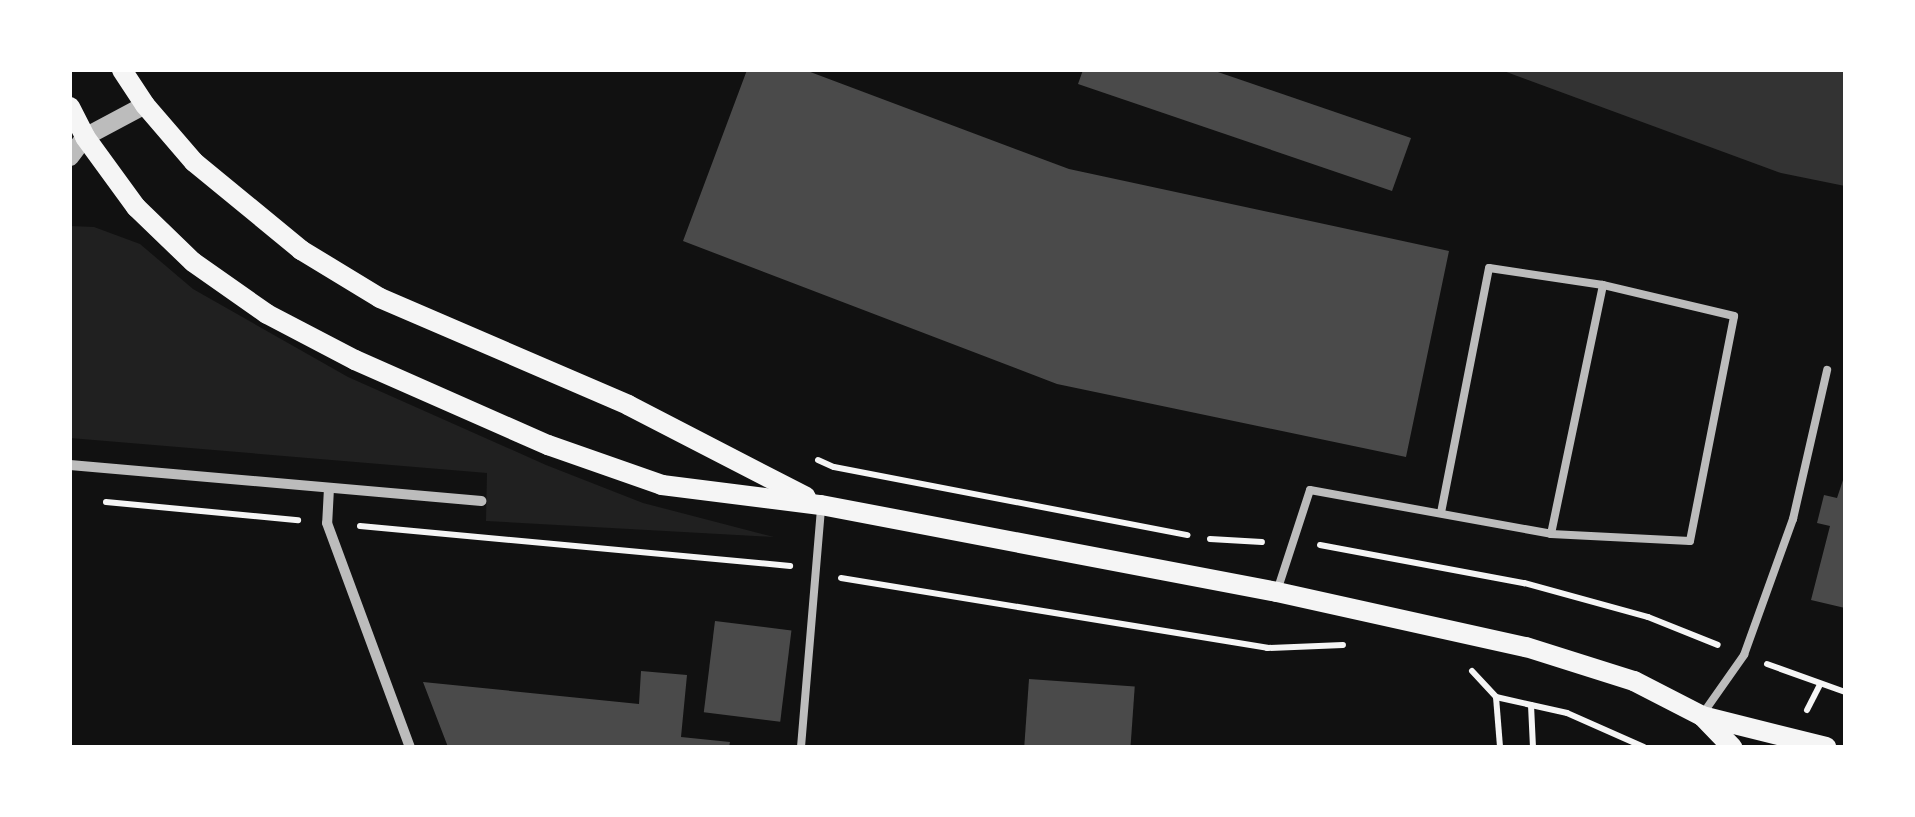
<!DOCTYPE html>
<html>
<head>
<meta charset="utf-8">
<style>
	body { margin:0 }
	#map { position:relative; width:1915px; height:817px; overflow:hidden; background:#111; font-family:"DejaVu Sans",sans-serif }
	div>[style] { position:absolute }
	.green>* { inset:0; background:#202020 }
	.water>* { inset:0; background:#333 }
	.building>* { inset:0; background:#4a4a4a; transform-origin:0 0 }
	.path>* { height:6px; margin:-3px; padding:0 3px; transform-origin:3px; border-radius:3px; background:#f5f5f5 }
	.service>* { height:8px; margin:-4px; padding:0 4px; transform-origin:4px; border-radius:4px; background:#bcbcbc }
	.minor>* { height:10px; margin:-5px; padding:0 5px; transform-origin:5px; border-radius:5px; background:#bcbcbc }
	.tertiary>* { height:18px; margin:-9px; padding:0 9px; transform-origin:9px; border-radius:9px; background:#bcbcbc }
	.secondary>* { height:20px; margin:-10px; padding:0 10px; transform-origin:10px; border-radius:10px; background:#f5f5f5 }
	span { translate:-50% -50%; white-space:nowrap; text-align:center; line-height:1.15; -webkit-text-stroke:8px #fff; paint-order:stroke }
	.frame { position:absolute; inset:0; border:72px solid #fff; pointer-events:none }
</style>
</head>
<body>
<div id="map">
	<div class="green">
		<div style="clip-path:polygon(70px 226px,94px 227px,140px 244px,193px 289px,348px 377px,546px 465px,643px 503px,774px 537px,486px 521px,487px 473px,70px 438px)"></div>
	</div>
	<div class="water">
		<div style="clip-path:polygon(1501px 70px,1845px 70px,1845px 186px,1781px 173px)"></div>
	</div>
	<div class="building">
		<div style="clip-path:polygon(747px 70px,805px 70px,1069px 169px,1449px 251px,1406px 457px,1057px 384px,683px 241px)"></div>
		<div style="clip-path:polygon(1083px 70px,1212px 70px,1411px 138px,1392px 191px,1078px 84px)"></div>
		<div style="clip-path:polygon(1845px 474px,1845px 608px,1811px 600px,1830px 526px,1817px 523px,1824px 495px,1837px 498px)"></div>
		<div style="left:715px;top:621px;width:77px;height:92px;rotate:7deg"></div>
		<div style="clip-path:polygon(641px 671px,687px 675px,681px 737px,730px 742px,729px 747px,448px 747px,423px 682px,639px 704px)"></div>
		<div style="left:1029px;top:679px;width:106px;height:68px;rotate:4deg"></div>
	</div>
	<div class="path">
		<div style="left:818px;top:460px;width:17px;rotate:24deg"></div>
		<div style="left:834px;top:467px;width:360px;rotate:10.9deg"></div>
		<div style="left:106px;top:502px;width:193px;rotate:5.4deg"></div>
		<div style="left:360px;top:526px;width:432px;rotate:5.3deg"></div>
		<div style="left:1210px;top:539px;width:52px;rotate:3.3deg"></div>
		<div style="left:1320px;top:545px;width:208px;rotate:10.6deg"></div>
		<div style="left:1524px;top:583px;width:129px;rotate:15.3deg"></div>
		<div style="left:1648px;top:617px;width:75px;rotate:21.8deg"></div>
		<div style="left:841px;top:578px;width:432px;rotate:9.3deg"></div>
		<div style="left:1267px;top:648px;width:76px;rotate:-2.3deg"></div>
		<div style="left:1767px;top:664px;width:83px;rotate:19.7deg"></div>
		<div style="left:1472px;top:671px;width:35px;rotate:47deg"></div>
		<div style="left:1496px;top:697px;width:73px;rotate:12.7deg"></div>
		<div style="left:1567px;top:713px;width:84px;rotate:23.8deg"></div>
		<div style="left:1496px;top:697px;width:50px;rotate:85.4deg"></div>
		<div style="left:1531px;top:705px;width:42px;rotate:87.3deg"></div>
		<div style="left:1807px;top:710px;width:28px;rotate:-63deg"></div>
	</div>
	<div class="service">
		<div style="left:1551px;top:534px;width:254px;rotate:-78.2deg"></div>
		<div style="left:1278px;top:588px;width:103px;rotate:-71.9deg"></div>
		<div style="left:1310px;top:490px;width:245px;rotate:10.3deg"></div>
		<div style="left:1551px;top:534px;width:139px;rotate:2.9deg"></div>
		<div style="left:1690px;top:541px;width:229px;rotate:-78.9deg"></div>
		<div style="left:1734px;top:316px;width:135px;rotate:-166.7deg"></div>
		<div style="left:1603px;top:285px;width:115px;rotate:-171.5deg"></div>
		<div style="left:1489px;top:268px;width:249px;rotate:101.1deg"></div>
		<div style="left:1704px;top:712px;width:70px;rotate:-54.9deg"></div>
		<div style="left:1744px;top:655px;width:145px;rotate:-70.2deg"></div>
		<div style="left:1793px;top:519px;width:153px;rotate:-77.1deg"></div>
		<div style="left:801px;top:747px;width:241px;rotate:-85.2deg"></div>
	</div>
	<div class="minor">
		<div style="left:70px;top:465px;width:413px;rotate:5deg"></div>
		<div style="left:329px;top:488px;width:35px;rotate:93deg"></div>
		<div style="left:327px;top:523px;width:239px;rotate:69.7deg"></div>
	</div>
	<div class="tertiary">
		<div style="left:70px;top:157px;width:25px;rotate:-53deg"></div>
		<div style="left:85px;top:137px;width:68px;rotate:-28.1deg"></div>
	</div>
	<div class="secondary">
		<div style="left:122px;top:70px;width:42px;rotate:56.7deg"></div>
		<div style="left:145px;top:105px;width:75px;rotate:49.3deg"></div>
		<div style="left:194px;top:162px;width:139px;rotate:39.4deg"></div>
		<div style="left:301px;top:250px;width:92px;rotate:31.3deg"></div>
		<div style="left:380px;top:298px;width:270px;rotate:23.3deg"></div>
		<div style="left:628px;top:405px;width:200px;rotate:27.3deg"></div>
		<div style="left:70px;top:107px;width:34px;rotate:63deg"></div>
		<div style="left:85px;top:137px;width:87px;rotate:53.9deg"></div>
		<div style="left:136px;top:207px;width:79px;rotate:44deg"></div>
		<div style="left:193px;top:262px;width:90px;rotate:35.1deg"></div>
		<div style="left:267px;top:314px;width:99px;rotate:27.6deg"></div>
		<div style="left:355px;top:360px;width:211px;rotate:23.8deg"></div>
		<div style="left:548px;top:445px;width:121px;rotate:19.3deg"></div>
		<div style="left:662px;top:485px;width:160px;rotate:7.2deg"></div>
		<div style="left:821px;top:505px;width:464px;rotate:10.8deg"></div>
		<div style="left:1277px;top:592px;width:255px;rotate:12.5deg"></div>
		<div style="left:1526px;top:647px;width:113px;rotate:17.5deg"></div>
		<div style="left:1634px;top:681px;width:76px;rotate:27.2deg"></div>
		<div style="left:1702px;top:716px;width:128px;rotate:14deg"></div>
		<div style="left:1703px;top:717px;width:42px;rotate:46deg"></div>
	</div>
	<div class="frame"></div>
</div>
</body>
</html>
